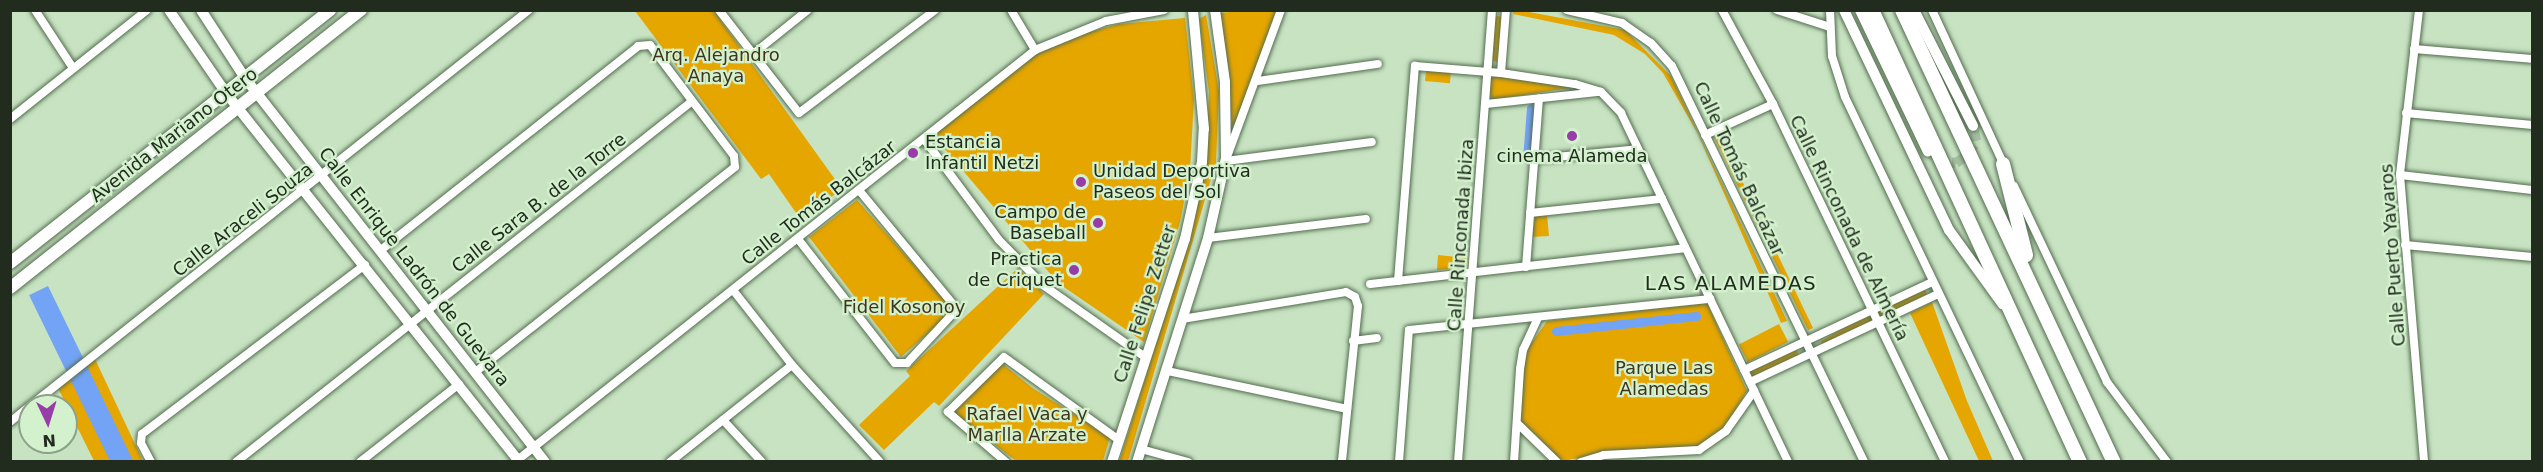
<!DOCTYPE html>
<html>
<head>
<meta charset="utf-8">
<style>
	body { margin:0 }
	#map { position:relative; width:2543px; height:472px; overflow:hidden; background:#c7e3c2; font-family:"DejaVu Sans",sans-serif }
	div>[style] { position:absolute }
	.green>* { inset:0; background:#e6a600; transform-origin:0 0 }
	.water>* { inset:0; background:#73a3f5; transform-origin:0 0 }
	.canal>* { height:9px; margin:-4.5px; padding:0 4.5px; transform-origin:4.5px; border-radius:4.5px; background:#73a3f5 }
	.secondary-tunnel>* { height:10px; margin-top:-5px; transform-origin:0; background:repeating-linear-gradient(90deg,#a6bea1 0 10px,transparent 0 15px) }
	.roads { filter:drop-shadow(0 0 2px #536c4e) drop-shadow(0 0 2px #536c4e) }
	.street>* { height:8px; margin:-4px; padding:0 4px; transform-origin:4px; border-radius:4px; background:#fff }
	.secondary>* { height:10px; margin:-5px; padding:0 5px; transform-origin:5px; border-radius:5px; background:#fff }
	.primary>* { height:12px; margin:-6px; padding:0 6px; transform-origin:6px; border-radius:6px; background:#fff }
	.highway>* { height:14px; margin:-7px; padding:0 7px; transform-origin:7px; border-radius:7px; background:#fff }
	.dots>* { width:16px; height:16px; translate:-50% -50%; box-sizing:border-box; border:3px solid #d4f1ce; border-radius:50% }
	span { translate:-50% -50%; white-space:nowrap; text-align:center; line-height:1.15; -webkit-text-stroke:4.5px #d4f1ce; paint-order:stroke }
	.park-label { font-size:18px; color:#40341e }
	.street-label { font-size:18px; color:#212c1f }
	.poi-label { font-size:18px; color:#212c1f }
	.left { translate:0 -50%; text-align:left }
	.right { translate:-100% -50%; text-align:right }
	.neighbourhood-label { font-size:20px; color:#212c1f; letter-spacing:1.5px }
	.frame { position:absolute; inset:0; border:12px solid #212c1f; pointer-events:none }
	.north { position:absolute; left:18px; top:394px; width:60px; height:60px; box-sizing:border-box; background:#d4f1ce; border:2px solid #8ca288; border-radius:50%; rotate:176deg; font-size:16px; font-weight:700; line-height:24px; text-align:center; color:#212c1f }
	.north::after { content:''; display:block; margin:auto; width:21px; height:27px; background:#973da8; clip-path:polygon(50% 0,100% 100%,50% 72%,0 100%) }
</style>
</head>
<body>
<div id="map">
	<div class="green">
		<div style="clip-path:polygon(635px 11px,714px 11px,842px 189px,801px 220px,769px 174px,761px 179px)"></div>
		<div style="clip-path:polygon(1238px 11px,1276px 11px,1236px 125px,1232px 125px,1220px 13px)"></div>
		<div style="clip-path:polygon(1524px 11px,1625px 30px,1671px 76px,1787px 321px,1781px 323px,1698px 134px,1663px 73px,1645px 54px,1614px 35px,1513px 14px,1514px 11px)"></div>
		<div style="clip-path:polygon(1206px 15px,1219px 91px,1216px 162px,1128px 461px,1119px 462px,1193px 225px,1206px 161px,1209px 92px,1199px 19px)"></div>
		<div style="left:1496px;top:16px;width:7px;height:45px;rotate:8deg"></div>
		<div style="clip-path:polygon(1185px 18px,1194px 99px,1190px 170px,1180px 222px,1144px 342px,1058px 283px,933px 135px,1037px 54px,1071px 37px,1119px 24px)"></div>
		<div style="left:1426px;top:70px;width:25px;height:11px;rotate:5deg"></div>
		<div style="clip-path:polygon(1492px 72px,1575px 87px,1492px 100px,1488px 89px)"></div>
		<div style="clip-path:polygon(1720px 135px,1813px 328px,1808px 330px,1714px 137px)"></div>
		<div style="clip-path:polygon(857px 200px,954px 310px,901px 357px,809px 237px)"></div>
		<div style="clip-path:polygon(1547px 215px,1549px 236px,1532px 237px,1535px 216px)"></div>
		<div style="clip-path:polygon(1438px 255px,1467px 258px,1467px 267px,1437px 270px)"></div>
		<div style="clip-path:polygon(1018px 268px,1044px 294px,939px 406px,934px 402px,884px 450px,859px 425px,910px 376px,906px 371px)"></div>
		<div style="left:1924px;top:288px;width:7px;height:52px;rotate:63deg"></div>
		<div style="clip-path:polygon(1932px 302px,1967px 401px,1993px 461px,1979px 461px,1910px 313px)"></div>
		<div style="clip-path:polygon(1707px 303px,1747px 391px,1723px 430px,1699px 448px,1605px 453px,1563px 461px,1536px 440px,1517px 417px,1526px 351px,1547px 321px)"></div>
		<div style="left:1870px;top:313px;width:8px;height:57px;rotate:60deg"></div>
		<div style="left:1779px;top:324px;width:20px;height:45px;rotate:63deg"></div>
		<div style="left:1796px;top:349px;width:8px;height:52px;rotate:67deg"></div>
		<div style="clip-path:polygon(95px 359px,143px 461px,94px 461px,57px 386px)"></div>
		<div style="clip-path:polygon(1000px 362px,1034px 389px,1110px 437px,1103px 461px,1016px 461px,958px 416px,954px 410px)"></div>
	</div>
	<div class="water">
		<div style="left:48px;top:286px;width:195px;height:21px;rotate:64deg"></div>
	</div>
	<div class="canal">
		<div style="left:1527px;top:159px;width:51px;rotate:-85.5deg"></div>
		<div style="left:1556px;top:331px;width:141px;rotate:-6.1deg"></div>
	</div>
	<div class="secondary-tunnel">
		<div style="left:1937px;top:160px;width:19px;rotate:9deg"></div>
		<div style="left:1956px;top:163px;width:16px;rotate:-35deg"></div>
		<div style="left:1969px;top:154px;width:15px;rotate:-62deg"></div>
		<div style="left:1976px;top:141px;width:15px;rotate:-101deg"></div>
	</div>
	<div class="roads">
		<div class="street">
			<div style="left:35px;top:10px;width:69px;rotate:56.8deg"></div>
			<div style="left:719px;top:10px;width:130px;rotate:52.2deg"></div>
			<div style="left:799px;top:113px;width:171px;rotate:-37.1deg"></div>
			<div style="left:1011px;top:10px;width:47px;rotate:59deg"></div>
			<div style="left:1567px;top:10px;width:57px;rotate:13.3deg"></div>
			<div style="left:1622px;top:23px;width:35px;rotate:35deg"></div>
			<div style="left:1651px;top:43px;width:31px;rotate:48deg"></div>
			<div style="left:1672px;top:66px;width:440px;rotate:64.1deg"></div>
			<div style="left:1722px;top:10px;width:107px;rotate:61.5deg"></div>
			<div style="left:1773px;top:104px;width:397px;rotate:64.3deg"></div>
			<div style="left:1777px;top:10px;width:56px;rotate:17.8deg"></div>
			<div style="left:1830px;top:10px;width:46px;rotate:87.5deg"></div>
			<div style="left:1832px;top:56px;width:43px;rotate:72.4deg"></div>
			<div style="left:1845px;top:97px;width:405px;rotate:64.4deg"></div>
			<div style="left:1932px;top:10px;width:173px;rotate:65.1deg"></div>
			<div style="left:2419px;top:10px;width:166px;rotate:96.6deg"></div>
			<div style="left:2400px;top:175px;width:288px;rotate:85.2deg"></div>
			<div style="left:2414px;top:49px;width:118px;rotate:4.8deg"></div>
			<div style="left:753px;top:54px;width:70px;rotate:-38.7deg"></div>
			<div style="left:1501px;top:73px;width:63px;rotate:-85.5deg"></div>
			<div style="left:1258px;top:81px;width:121px;rotate:-8.1deg"></div>
			<div style="left:1486px;top:104px;width:114px;rotate:-6.1deg"></div>
			<div style="left:2406px;top:113px;width:127px;rotate:5.4deg"></div>
			<div style="left:10px;top:119px;width:175px;rotate:-38.5deg"></div>
			<div style="left:1705px;top:135px;width:75px;rotate:-24.5deg"></div>
			<div style="left:924px;top:139px;width:126px;rotate:53.4deg"></div>
			<div style="left:999px;top:240px;width:63px;rotate:45.6deg"></div>
			<div style="left:1043px;top:285px;width:125px;rotate:35.2deg"></div>
			<div style="left:1228px;top:154px;width:153px;rotate:-69.8deg"></div>
			<div style="left:1535px;top:159px;width:103px;rotate:-5.5deg"></div>
			<div style="left:1226px;top:161px;width:147px;rotate:-7.4deg"></div>
			<div style="left:2400px;top:175px;width:133px;rotate:6.5deg"></div>
			<div style="left:2014px;top:186px;width:217px;rotate:64.6deg"></div>
			<div style="left:2107px;top:382px;width:100px;rotate:53.1deg"></div>
			<div style="left:1530px;top:213px;width:133px;rotate:-6.1deg"></div>
			<div style="left:1208px;top:238px;width:159px;rotate:-6.9deg"></div>
			<div style="left:798px;top:239px;width:157px;rotate:52deg"></div>
			<div style="left:895px;top:363px;width:12px"></div>
			<div style="left:907px;top:363px;width:74px;rotate:-47.2deg"></div>
			<div style="left:957px;top:309px;width:154px;rotate:-129.5deg"></div>
			<div style="left:2405px;top:245px;width:128px;rotate:5.4deg"></div>
			<div style="left:381px;top:250px;width:328px;rotate:-38.4deg"></div>
			<div style="left:638px;top:46px;width:12px;rotate:-5deg"></div>
			<div style="left:650px;top:45px;width:139px;rotate:52.9deg"></div>
			<div style="left:734px;top:156px;width:11px;rotate:85deg"></div>
			<div style="left:735px;top:167px;width:331px;rotate:141.7deg"></div>
			<div style="left:1526px;top:267px;width:169px;rotate:-85.6deg"></div>
			<div style="left:1398px;top:281px;width:216px;rotate:-85.5deg"></div>
			<div style="left:1415px;top:66px;width:86px;rotate:4.7deg"></div>
			<div style="left:1501px;top:73px;width:75px;rotate:8.5deg"></div>
			<div style="left:1575px;top:84px;width:27px;rotate:17deg"></div>
			<div style="left:1601px;top:92px;width:29px;rotate:46deg"></div>
			<div style="left:1621px;top:113px;width:387px;rotate:64.4deg"></div>
			<div style="left:1370px;top:284px;width:317px;rotate:-6.5deg"></div>
			<div style="left:733px;top:290px;width:95px;rotate:51.8deg"></div>
			<div style="left:792px;top:365px;width:131px;rotate:47.8deg"></div>
			<div style="left:1182px;top:319px;width:166px;rotate:-9.3deg"></div>
			<div style="left:1346px;top:292px;width:10px;rotate:29deg"></div>
			<div style="left:1355px;top:297px;width:9px;rotate:72deg"></div>
			<div style="left:1358px;top:306px;width:157px;rotate:95.9deg"></div>
			<div style="left:1353px;top:341px;width:24px;rotate:-7deg"></div>
			<div style="left:1744px;top:370px;width:208px;rotate:-25.1deg"></div>
			<div style="left:1167px;top:371px;width:184px;rotate:11.9deg"></div>
			<div style="left:1750px;top:382px;width:208px;rotate:-25.1deg"></div>
			<div style="left:30px;top:406px;width:637px;rotate:-38.44deg"></div>
			<div style="left:723px;top:420px;width:57px;rotate:47.1deg"></div>
			<div style="left:10px;top:422px;width:26px;rotate:-39deg"></div>
			<div style="left:1518px;top:424px;width:54px;rotate:44.3deg"></div>
			<div style="left:1141px;top:449px;width:49px;rotate:15.5deg"></div>
			<div style="left:151px;top:462px;width:21px;rotate:-118deg"></div>
			<div style="left:141px;top:443px;width:9px;rotate:-84deg"></div>
			<div style="left:142px;top:434px;width:280px;rotate:-37.2deg"></div>
			<div style="left:236px;top:462px;width:580px;rotate:-38.35deg"></div>
			<div style="left:360px;top:462px;width:126px;rotate:-38.2deg"></div>
			<div style="left:515px;top:462px;width:663px;rotate:-38.39deg"></div>
			<div style="left:1035px;top:50px;width:77px;rotate:-22.2deg"></div>
			<div style="left:1106px;top:21px;width:59px;rotate:-10.7deg"></div>
			<div style="left:670px;top:462px;width:156px;rotate:-38.5deg"></div>
			<div style="left:1006px;top:462px;width:77px;rotate:-139.2deg"></div>
			<div style="left:948px;top:412px;width:78px;rotate:-44.5deg"></div>
			<div style="left:1004px;top:357px;width:142px;rotate:35.8deg"></div>
			<div style="left:1399px;top:462px;width:132px;rotate:-85.7deg"></div>
			<div style="left:1409px;top:330px;width:303px;rotate:-5.9deg"></div>
			<div style="left:1458px;top:462px;width:453px;rotate:-85.7deg"></div>
			<div style="left:1514px;top:462px;width:93px;rotate:-86.3deg"></div>
			<div style="left:1520px;top:369px;width:19px;rotate:-81deg"></div>
			<div style="left:1523px;top:350px;width:35px;rotate:-65deg"></div>
			<div style="left:1581px;top:462px;width:24px;rotate:-17deg"></div>
			<div style="left:1604px;top:455px;width:95px;rotate:-3deg"></div>
			<div style="left:1699px;top:450px;width:33px;rotate:-35deg"></div>
			<div style="left:1726px;top:431px;width:49px;rotate:-55deg"></div>
		</div>
		<div class="secondary">
			<div style="left:169px;top:10px;width:101px;rotate:55.5deg"></div>
			<div style="left:226px;top:93px;width:472px;rotate:51.5deg"></div>
			<div style="left:201px;top:10px;width:81px;rotate:57.1deg"></div>
			<div style="left:245px;top:78px;width:487px;rotate:52deg"></div>
			<div style="left:1844px;top:10px;width:244px;rotate:64.5deg"></div>
			<div style="left:1949px;top:230px;width:92px;rotate:54.2deg"></div>
			<div style="left:1860px;top:10px;width:157px;rotate:64.4deg"></div>
			<div style="left:1914px;top:10px;width:130px;rotate:63deg"></div>
			<div style="left:1112px;top:462px;width:235px;rotate:-71.9deg"></div>
			<div style="left:1185px;top:239px;width:79px;rotate:-77.6deg"></div>
			<div style="left:1202px;top:162px;width:33px;rotate:-87deg"></div>
			<div style="left:1204px;top:129px;width:120px;rotate:-95.3deg"></div>
			<div style="left:1137px;top:462px;width:235px;rotate:-72.4deg"></div>
			<div style="left:1208px;top:238px;width:82px;rotate:-77.3deg"></div>
			<div style="left:1226px;top:158px;width:76px;rotate:-90.8deg"></div>
			<div style="left:1225px;top:82px;width:73px;rotate:-97.9deg"></div>
		</div>
		<div class="primary">
			<div style="left:10px;top:263px;width:408px;rotate:-38.3deg"></div>
			<div style="left:10px;top:288px;width:448px;rotate:-38.4deg"></div>
		</div>
		<div class="highway">
			<div style="left:1872px;top:10px;width:498px;rotate:65.3deg"></div>
			<div style="left:1902px;top:10px;width:499px;rotate:64.9deg"></div>
			<div style="left:2003px;top:164px;width:94px;rotate:75.8deg"></div>
		</div>
	</div>
	<div class="dots">
		<div style="left:1572px;top:136px;background:#973da8"></div>
		<div style="left:913px;top:153px;background:#973da8"></div>
		<div style="left:1081px;top:182px;background:#973da8"></div>
		<div style="left:1098px;top:223px;background:#973da8"></div>
		<div style="left:1074px;top:270px;background:#973da8"></div>
	</div>
	<div class="park-label">
		<span style="left:716px;top:66px">Arq. Alejandro<br>Anaya</span>
		<span style="left:904px;top:307px">Fidel Kosonoy</span>
		<span style="left:1664px;top:379px">Parque Las<br>Alamedas</span>
		<span style="left:1027px;top:425px">Rafael Vaca y<br>Marlla Arzate</span>
	</div>
	<div class="street-label">
		<span style="left:174px;top:135px;rotate:-38deg">Avenida Mariano Otero</span>
		<span style="left:1739px;top:169px;rotate:65deg">Calle Tomás Balcázar</span>
		<span style="left:539px;top:203px;rotate:-38deg">Calle Sara B. de la Torre</span>
		<span style="left:819px;top:203px;rotate:-38deg">Calle Tomás Balcázar</span>
		<span style="left:243px;top:220px;rotate:-38deg">Calle Araceli Souza</span>
		<span style="left:1849px;top:228px;rotate:64deg">Calle Rinconada de Almería</span>
		<span style="left:1461px;top:235px;rotate:-86deg">Calle Rinconada Ibiza</span>
		<span style="left:2393px;top:255px;rotate:-94deg">Calle Puerto Yavaros</span>
		<span style="left:414px;top:267px;rotate:52deg">Calle Enrique Ladrón de Guevara</span>
		<span style="left:1145px;top:304px;rotate:-72deg">Calle Felipe Zetter</span>
	</div>
	<div class="poi-label">
		<span class="left" style="left:925px;top:153px">Estancia<br>Infantil Netzi</span>
		<span style="left:1572px;top:156px">cinema Alameda</span>
		<span class="left" style="left:1093px;top:182px">Unidad Deportiva<br>Paseos del Sol</span>
		<span class="right" style="left:1086px;top:223px">Campo de<br>Baseball</span>
		<span class="right" style="left:1062px;top:270px">Practica<br>de Criquet</span>
	</div>
	<div class="neighbourhood-label">
		<span style="left:1731px;top:283px">LAS ALAMEDAS</span>
	</div>
	<div class="frame"></div>
	<div class="north">N</div>
</div>
</body>
</html>
